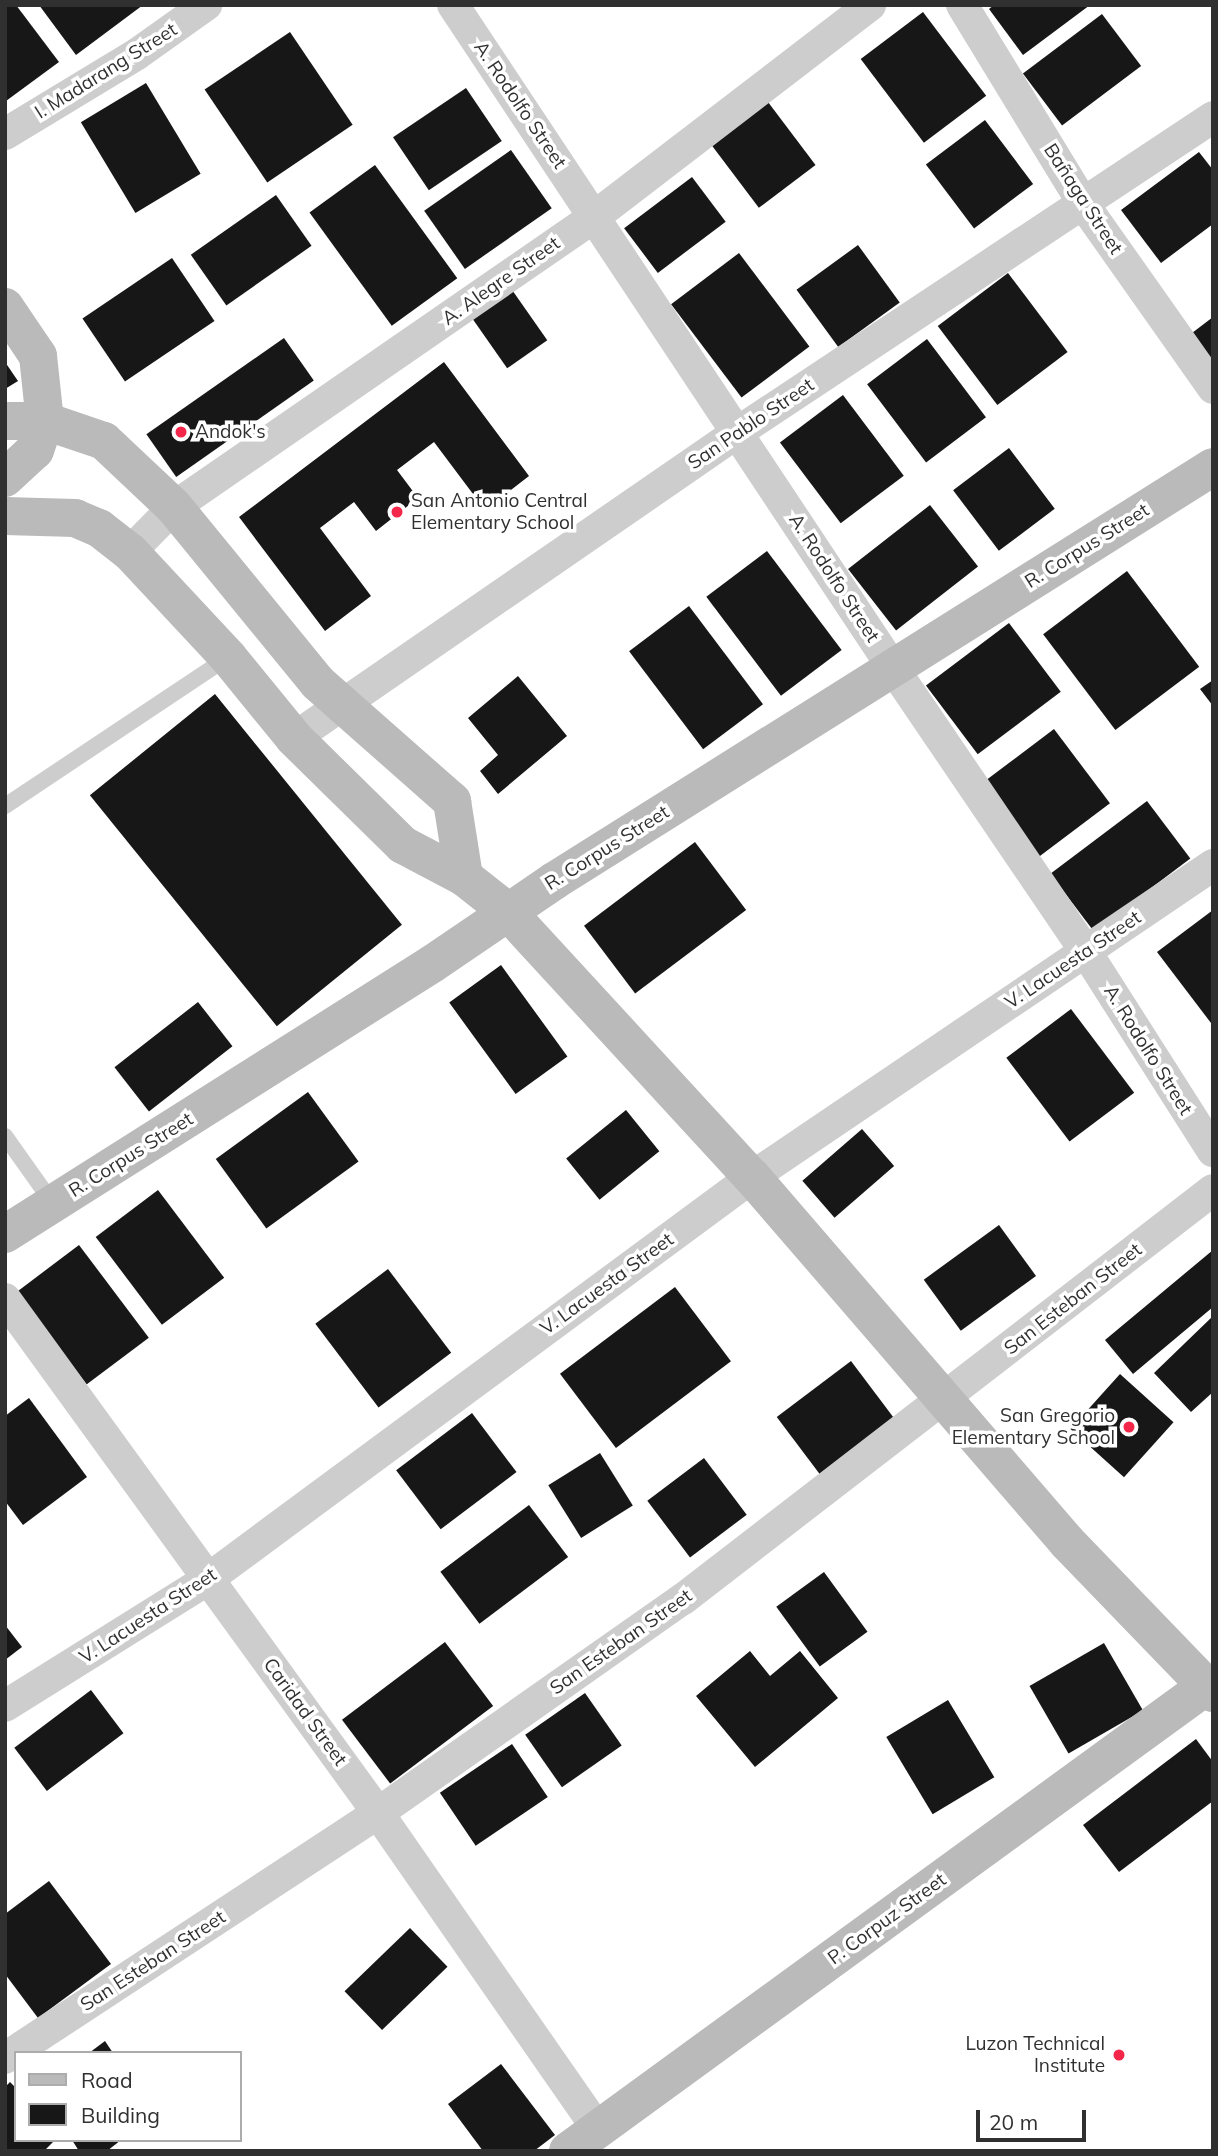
<!DOCTYPE html>
<html>
<head>
<meta charset="utf-8">
<style>
	body { margin:0 }
	#map { position:relative; width:1218px; height:2156px; overflow:hidden; background:#fff; font-family:Mulish,sans-serif }
	div>[style] { position:absolute }
	.building>* { inset:0; background:#171717; transform-origin:0 0 }
	.lane>* { height:16px; margin:-8px; padding:0 8px; transform-origin:8px; border-radius:8px; background:#cdcdcd }
	.street>* { height:32px; margin:-16px; padding:0 16px; transform-origin:16px; border-radius:16px; background:#cdcdcd }
	.secondary>* { height:38px; margin:-19px; padding:0 19px; transform-origin:19px; border-radius:19px; background:#bababa }
	.dots>* { width:19px; height:19px; translate:-50% -50%; box-sizing:border-box; border:4px solid #fff; border-radius:50% }
	span { translate:-50% -50%; white-space:nowrap; text-align:center; line-height:1.15; -webkit-text-stroke:7px #fff; paint-order:stroke }
	.street-label { font-size:19px; color:#303030 }
	.poi-label { font-size:19px; color:#303030 }
	.left { translate:0 -50%; text-align:left }
	.right { translate:-100% -50%; text-align:right }
	.frame { position:absolute; inset:0; border:7px solid #303030; pointer-events:none }
	.legend { position:absolute; left:14px; top:2051px; width:228px; height:91px; box-sizing:border-box; background:#fff; border:2px solid #acacac; margin:0; padding:9px 12px; list-style:none; font-size:21px; color:#303030 }
	.legend li { display:flex; align-items:center; gap:14px; height:35px }
	.legend b { width:35px; border:2px solid #acacac }
	.scale { position:absolute; left:976px; top:2110px; width:110px; height:32px; box-sizing:border-box; border:4px solid #303030; border-top:0; padding-left:9px; font-size:21px; line-height:24px; white-space:nowrap; color:#303030; -webkit-text-stroke:5px #fff; paint-order:stroke }
</style>
</head>
<body>
<div id="map">
	<div class="building">
		<div style="clip-path:polygon(5px 5px,16px 5px,59px 62px,6px 101px)"></div>
		<div style="clip-path:polygon(39px 5px,143px 5px,76px 55px)"></div>
		<div style="clip-path:polygon(994px 5px,1090px 5px,1023px 55px,989px 9px)"></div>
		<div style="left:923px;top:12px;width:105px;height:78px;rotate:53deg"></div>
		<div style="left:1102px;top:14px;width:65px;height:99px;rotate:53deg"></div>
		<div style="left:290px;top:32px;width:112px;height:103px;rotate:56deg"></div>
		<div style="left:146px;top:83px;width:106px;height:76px;rotate:59deg"></div>
		<div style="left:466px;top:88px;width:64px;height:88px;rotate:56deg"></div>
		<div style="left:768px;top:102px;width:79px;height:71px;rotate:53deg"></div>
		<div style="left:985px;top:120px;width:80px;height:74px;rotate:53deg"></div>
		<div style="left:511px;top:150px;width:71px;height:106px;rotate:55deg"></div>
		<div style="clip-path:polygon(1199px 152px,1213px 170px,1213px 224px,1161px 263px,1121px 210px)"></div>
		<div style="left:375px;top:165px;width:140px;height:81px;rotate:54deg"></div>
		<div style="left:692px;top:177px;width:56px;height:85px;rotate:53deg"></div>
		<div style="left:276px;top:195px;width:62px;height:104px;rotate:55deg"></div>
		<div style="left:858px;top:245px;width:71px;height:76px;rotate:54deg"></div>
		<div style="left:739px;top:253px;width:117px;height:85px;rotate:53deg"></div>
		<div style="left:172px;top:258px;width:76px;height:108px;rotate:56deg"></div>
		<div style="left:1008px;top:273px;width:99px;height:88px;rotate:53deg"></div>
		<div style="left:510px;top:287px;width:65px;height:49px;rotate:55deg"></div>
		<div style="clip-path:polygon(1213px 317px,1213px 361px,1192px 333px)"></div>
		<div style="left:284px;top:338px;width:52px;height:168px;rotate:55deg"></div>
		<div style="left:927px;top:339px;width:98px;height:75px;rotate:53deg"></div>
		<div style="clip-path:polygon(5px 362px,18px 381px,5px 389px)"></div>
		<div style="clip-path:polygon(444px 362px,529px 476px,485px 510px,434px 442px,397px 470px,418px 498px,376px 531px,354px 502px,320px 528px,371px 596px,325px 631px,239px 517px)"></div>
		<div style="left:843px;top:395px;width:101px;height:79px;rotate:53deg"></div>
		<div style="left:1009px;top:448px;width:76px;height:70px;rotate:53deg"></div>
		<div style="left:930px;top:505px;width:78px;height:104px;rotate:52deg"></div>
		<div style="left:767px;top:551px;width:124px;height:76px;rotate:53deg"></div>
		<div style="left:1127px;top:571px;width:120px;height:105px;rotate:53deg"></div>
		<div style="left:689px;top:606px;width:123px;height:75px;rotate:53deg"></div>
		<div style="left:1009px;top:623px;width:86px;height:104px;rotate:53deg"></div>
		<div style="clip-path:polygon(518px 676px,567px 736px,498px 794px,480px 771px,498px 755px,468px 718px)"></div>
		<div style="clip-path:polygon(1213px 680px,1213px 706px,1200px 689px)"></div>
		<div style="left:215px;top:694px;width:297px;height:161px;rotate:51deg"></div>
		<div style="left:1054px;top:729px;width:93px;height:91px;rotate:53deg"></div>
		<div style="left:1147px;top:801px;width:72px;height:121px;rotate:53deg"></div>
		<div style="left:695px;top:842px;width:85px;height:139px;rotate:53deg"></div>
		<div style="clip-path:polygon(1213px 910px,1213px 1022px,1211px 1023px,1157px 952px)"></div>
		<div style="left:501px;top:965px;width:113px;height:64px;rotate:54deg"></div>
		<div style="left:198px;top:1002px;width:56px;height:106px;rotate:52deg"></div>
		<div style="left:1071px;top:1009px;width:105px;height:81px;rotate:53deg"></div>
		<div style="left:308px;top:1092px;width:86px;height:114px;rotate:54deg"></div>
		<div style="left:626px;top:1110px;width:53px;height:77px;rotate:51deg"></div>
		<div style="left:862px;top:1129px;width:49px;height:79px;rotate:49deg"></div>
		<div style="left:158px;top:1190px;width:110px;height:78px;rotate:53deg"></div>
		<div style="left:999px;top:1225px;width:63px;height:93px;rotate:54deg"></div>
		<div style="left:79px;top:1245px;width:116px;height:78px;rotate:53deg"></div>
		<div style="clip-path:polygon(1213px 1250px,1213px 1307px,1133px 1374px,1105px 1340px)"></div>
		<div style="left:388px;top:1269px;width:105px;height:91px;rotate:53deg"></div>
		<div style="left:675px;top:1287px;width:93px;height:144px;rotate:53deg"></div>
		<div style="clip-path:polygon(1213px 1316px,1213px 1392px,1191px 1412px,1154px 1373px)"></div>
		<div style="left:851px;top:1361px;width:76px;height:93px;rotate:53deg"></div>
		<div style="left:1120px;top:1374px;width:72px;height:74px;rotate:42deg"></div>
		<div style="clip-path:polygon(29px 1398px,87px 1477px,23px 1525px,5px 1501px,5px 1416px)"></div>
		<div style="left:472px;top:1413px;width:74px;height:95px;rotate:53deg"></div>
		<div style="left:600px;top:1453px;width:62px;height:61px;rotate:58deg"></div>
		<div style="left:704px;top:1458px;width:71px;height:71px;rotate:53deg"></div>
		<div style="left:529px;top:1505px;width:65px;height:111px;rotate:53deg"></div>
		<div style="left:824px;top:1572px;width:74px;height:59px;rotate:54deg"></div>
		<div style="clip-path:polygon(5px 1625px,22px 1647px,5px 1660px)"></div>
		<div style="left:445px;top:1642px;width:80px;height:129px;rotate:53deg"></div>
		<div style="left:1104px;top:1643px;width:78px;height:86px;rotate:60deg"></div>
		<div style="clip-path:polygon(750px 1651px,770px 1676px,800px 1651px,838px 1698px,755px 1767px,696px 1696px)"></div>
		<div style="left:91px;top:1690px;width:54px;height:96px;rotate:53deg"></div>
		<div style="left:585px;top:1693px;width:64px;height:73px;rotate:55deg"></div>
		<div style="left:948px;top:1700px;width:90px;height:72px;rotate:59deg"></div>
		<div style="clip-path:polygon(1196px 1739px,1213px 1762px,1213px 1801px,1119px 1872px,1083px 1825px)"></div>
		<div style="left:512px;top:1744px;width:64px;height:87px;rotate:56deg"></div>
		<div style="clip-path:polygon(49px 1881px,111px 1964px,38px 2018px,5px 1974px,5px 1914px)"></div>
		<div style="left:410px;top:1928px;width:54px;height:91px;rotate:46deg"></div>
		<div style="clip-path:polygon(105px 2041px,113px 2053px,89px 2053px)"></div>
		<div style="clip-path:polygon(501px 2064px,555px 2135px,534px 2151px,483px 2151px,448px 2104px)"></div>
		<div style="clip-path:polygon(10px 2082px,16px 2088px,16px 2140px,55px 2140px,44px 2151px,5px 2151px,5px 2087px)"></div>
		<div style="clip-path:polygon(72px 2140px,121px 2140px,107px 2151px,79px 2151px)"></div>
	</div>
	<div class="lane">
		<div style="left:5px;top:806px;width:268px;rotate:-33.7deg"></div>
		<div style="left:5px;top:1136px;width:85px;rotate:54.6deg"></div>
	</div>
	<div class="street">
		<div style="left:453px;top:5px;width:796px;rotate:56.43deg"></div>
		<div style="left:893px;top:668px;width:343px;rotate:55.8deg"></div>
		<div style="left:1086px;top:952px;width:236px;rotate:57.5deg"></div>
		<div style="left:962px;top:5px;width:234px;rotate:58.6deg"></div>
		<div style="left:1084px;top:205px;width:224px;rotate:54.8deg"></div>
		<div style="left:5px;top:134px;width:154px;rotate:-31.2deg"></div>
		<div style="left:137px;top:54px;width:85px;rotate:-35.4deg"></div>
		<div style="left:130px;top:552px;width:63px;rotate:-45.6deg"></div>
		<div style="left:174px;top:507px;width:510px;rotate:-34.62deg"></div>
		<div style="left:594px;top:217px;width:348px;rotate:-37.5deg"></div>
		<div style="left:294px;top:738px;width:539px;rotate:-34.57deg"></div>
		<div style="left:738px;top:432px;width:570px;rotate:-33.55deg"></div>
		<div style="left:5px;top:1299px;width:635px;rotate:54.03deg"></div>
		<div style="left:378px;top:1813px;width:386px;rotate:55.2deg"></div>
		<div style="left:5px;top:1706px;width:239px;rotate:-32deg"></div>
		<div style="left:208px;top:1579px;width:676px;rotate:-36.46deg"></div>
		<div style="left:752px;top:1177px;width:557px;rotate:-34.09deg"></div>
		<div style="left:5px;top:2058px;width:446px;rotate:-33.3deg"></div>
		<div style="left:378px;top:1813px;width:373px;rotate:-35.1deg"></div>
		<div style="left:683px;top:1599px;width:669px;rotate:-37.66deg"></div>
	</div>
	<div class="secondary">
		<div style="left:5px;top:307px;width:59px;rotate:56deg"></div>
		<div style="left:38px;top:356px;width:65px;rotate:83.9deg"></div>
		<div style="left:45px;top:421px;width:31px;rotate:109deg"></div>
		<div style="left:35px;top:450px;width:41px;rotate:137deg"></div>
		<div style="left:5px;top:421px;width:40px"></div>
		<div style="left:45px;top:421px;width:62px;rotate:18.7deg"></div>
		<div style="left:104px;top:441px;width:96px;rotate:43.3deg"></div>
		<div style="left:174px;top:507px;width:227px;rotate:50.7deg"></div>
		<div style="left:318px;top:683px;width:179px;rotate:41.4deg"></div>
		<div style="left:452px;top:801px;width:77px;rotate:81deg"></div>
		<div style="left:5px;top:516px;width:70px;rotate:1.6deg"></div>
		<div style="left:75px;top:518px;width:26px;rotate:23deg"></div>
		<div style="left:99px;top:528px;width:39px;rotate:38deg"></div>
		<div style="left:130px;top:552px;width:144px;rotate:47deg"></div>
		<div style="left:228px;top:657px;width:104px;rotate:50.8deg"></div>
		<div style="left:294px;top:738px;width:153px;rotate:44.5deg"></div>
		<div style="left:403px;top:845px;width:69px;rotate:27.7deg"></div>
		<div style="left:464px;top:877px;width:55px;rotate:38.3deg"></div>
		<div style="left:507px;top:911px;width:362px;rotate:47.4deg"></div>
		<div style="left:752px;top:1177px;width:482px;rotate:49.2deg"></div>
		<div style="left:1067px;top:1542px;width:210px;rotate:46deg"></div>
		<div style="left:5px;top:1234px;width:505px;rotate:-32.31deg"></div>
		<div style="left:432px;top:964px;width:148px;rotate:-34.2deg"></div>
		<div style="left:554px;top:881px;width:778px;rotate:-32.14deg"></div>
		<div style="left:568px;top:2151px;width:788px;rotate:-36.07deg"></div>
	</div>
	<div class="dots">
		<div style="left:181px;top:432px;background:#f4264a"></div>
		<div style="left:397px;top:512px;background:#f4264a"></div>
		<div style="left:1129px;top:1427px;background:#f4264a"></div>
		<div style="left:1119px;top:2055px;background:#f4264a"></div>
	</div>
	<div class="street-label">
		<span style="left:106px;top:71px;rotate:-32deg">I. Madarang Street</span>
		<span style="left:520px;top:105px;rotate:56deg">A. Rodolfo Street</span>
		<span style="left:1083px;top:199px;rotate:57deg">Bañaga Street</span>
		<span style="left:501px;top:281px;rotate:-35deg">A. Alegre Street</span>
		<span style="left:751px;top:424px;rotate:-34deg">San Pablo Street</span>
		<span style="left:1087px;top:546px;rotate:-32deg">R. Corpus Street</span>
		<span style="left:834px;top:578px;rotate:57deg">A. Rodolfo Street</span>
		<span style="left:607px;top:848px;rotate:-32deg">R. Corpus Street</span>
		<span style="left:1073px;top:960px;rotate:-34deg">V. Lacuesta Street</span>
		<span style="left:1148px;top:1050px;rotate:58deg">A. Rodolfo Street</span>
		<span style="left:131px;top:1155px;rotate:-32deg">R. Corpus Street</span>
		<span style="left:607px;top:1284px;rotate:-36deg">V. Lacuesta Street</span>
		<span style="left:1073px;top:1299px;rotate:-38deg">San Esteban Street</span>
		<span style="left:148px;top:1616px;rotate:-33deg">V. Lacuesta Street</span>
		<span style="left:621px;top:1642px;rotate:-35deg">San Esteban Street</span>
		<span style="left:305px;top:1712px;rotate:54deg">Caridad Street</span>
		<span style="left:887px;top:1919px;rotate:-36deg">P. Corpuz Street</span>
		<span style="left:153px;top:1961px;rotate:-33deg">San Esteban Street</span>
	</div>
	<div class="poi-label">
		<span class="left" style="left:195px;top:432px">Andok's</span>
		<span class="left" style="left:411px;top:512px">San Antonio Central<br>Elementary School</span>
		<span class="right" style="left:1115px;top:1427px">San Gregorio<br>Elementary School</span>
		<span class="right" style="left:1105px;top:2055px">Luzon Technical<br>Institute</span>
	</div>
	<div class="frame"></div>
	<ul class="legend">
	<li><b style="height:9px;background:#bababa"></b>Road</li>
	<li><b style="height:19px;background:#171717"></b>Building</li>
	</ul>
	<div class="scale">20 m</div>
</div>
</body>
</html>
